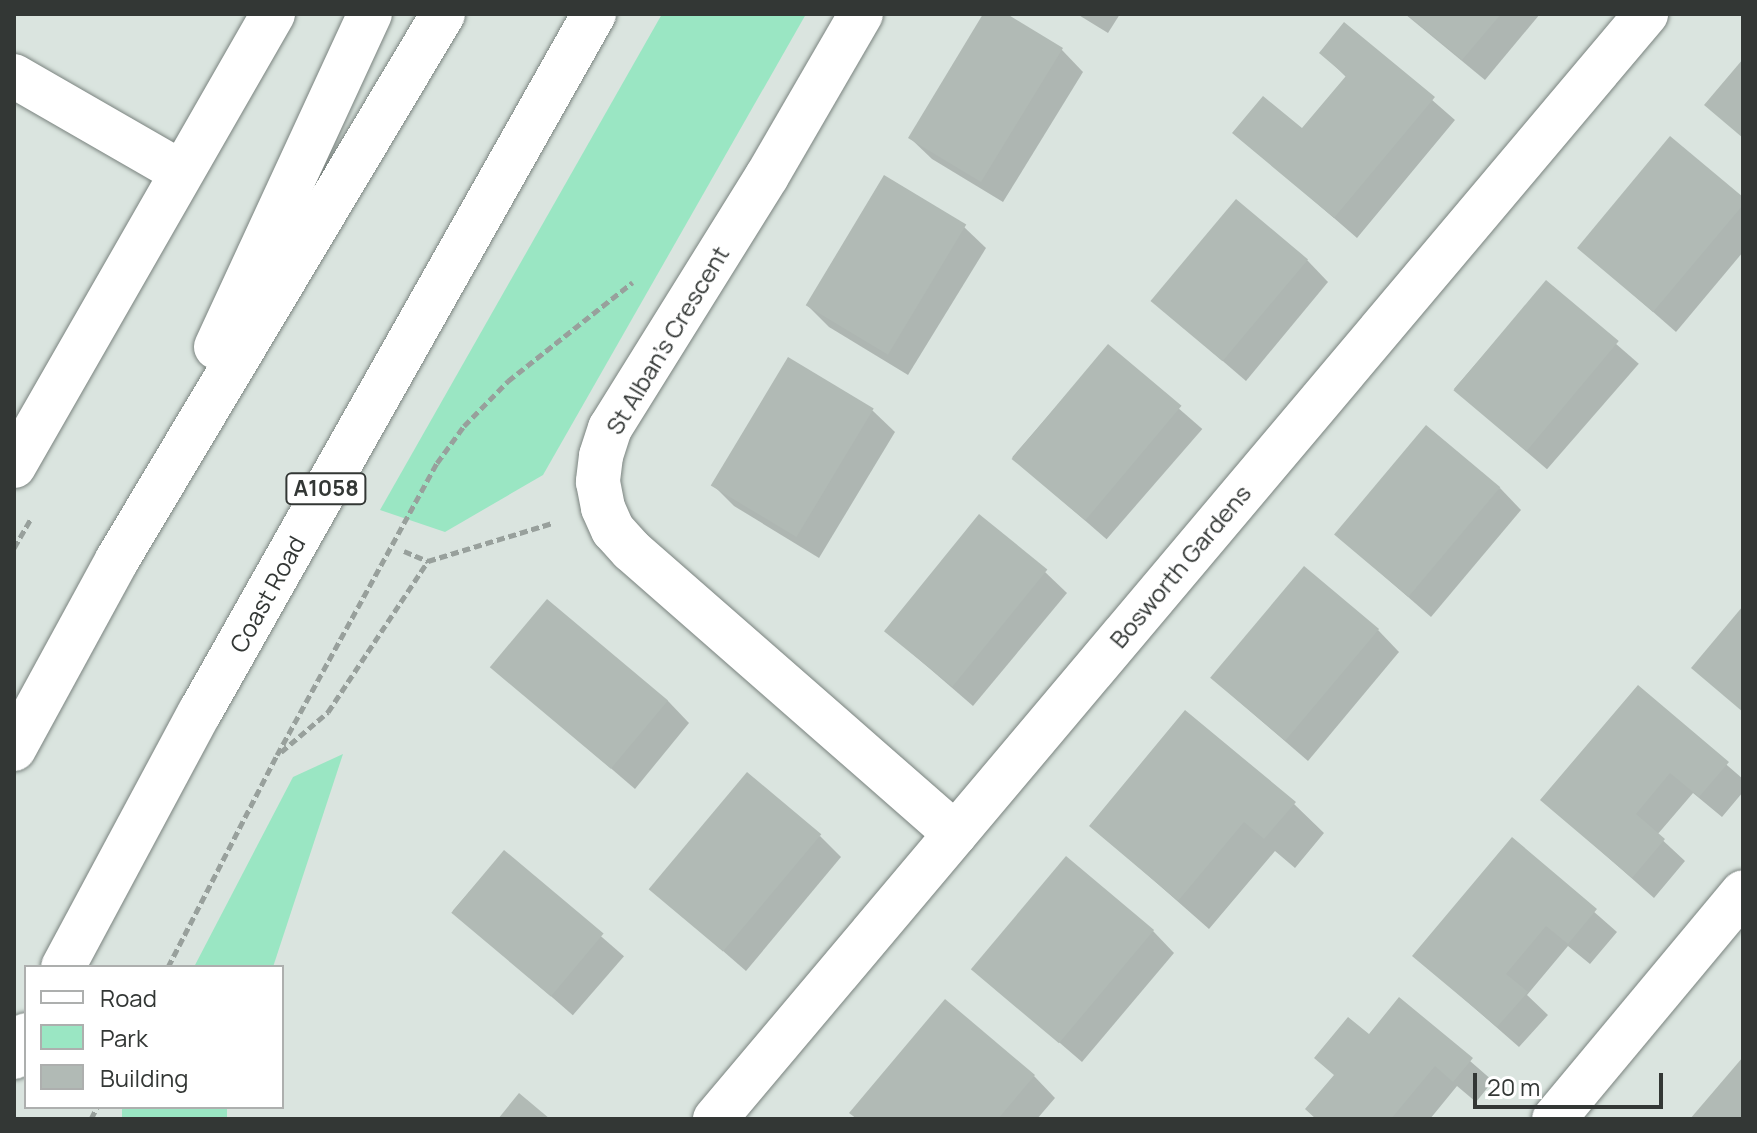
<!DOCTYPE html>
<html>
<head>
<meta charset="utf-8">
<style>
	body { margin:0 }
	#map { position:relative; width:1757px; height:1133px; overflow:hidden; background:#dae4df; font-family:Manrope,sans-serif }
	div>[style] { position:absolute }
	.green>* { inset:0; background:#9ae6c3; transform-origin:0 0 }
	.shadow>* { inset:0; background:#0003; transform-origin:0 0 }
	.building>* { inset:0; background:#b1bab5; transform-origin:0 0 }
	.path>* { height:5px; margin-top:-2.5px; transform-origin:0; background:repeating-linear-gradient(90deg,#98a09c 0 8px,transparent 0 12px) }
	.roads { filter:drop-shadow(0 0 2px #7a837f) drop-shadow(0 0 2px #7a837f) }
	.minor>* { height:44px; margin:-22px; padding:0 22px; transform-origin:22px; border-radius:22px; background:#fff }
	.highway>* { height:44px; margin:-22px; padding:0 22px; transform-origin:22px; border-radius:22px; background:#fff }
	span { translate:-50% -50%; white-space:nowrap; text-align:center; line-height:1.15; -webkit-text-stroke:8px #fff; paint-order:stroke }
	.shield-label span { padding:2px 6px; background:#fff; border:2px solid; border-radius:6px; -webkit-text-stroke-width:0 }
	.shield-label { font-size:22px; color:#333735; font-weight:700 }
	.street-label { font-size:24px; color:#333735 }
	.frame { position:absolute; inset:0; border:16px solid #333735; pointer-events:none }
	.legend { position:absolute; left:24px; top:965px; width:260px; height:144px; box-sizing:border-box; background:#fff; border:2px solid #adafae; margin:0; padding:10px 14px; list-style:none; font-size:24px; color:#333735 }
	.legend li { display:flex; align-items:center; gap:16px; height:40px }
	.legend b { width:40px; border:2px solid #adafae }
	.scale { position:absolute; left:1473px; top:1073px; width:190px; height:36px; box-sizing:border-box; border:4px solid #333735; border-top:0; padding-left:10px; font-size:24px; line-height:28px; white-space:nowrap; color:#333735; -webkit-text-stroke:6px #fff; paint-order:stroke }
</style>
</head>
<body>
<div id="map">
	<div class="green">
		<div style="clip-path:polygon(662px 14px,806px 14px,543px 475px,445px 532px,380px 510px)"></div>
		<div style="clip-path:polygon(343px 754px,273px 967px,194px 967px,293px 777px)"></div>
		<div style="left:122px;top:1107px;width:105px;height:13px"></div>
	</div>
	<div class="shadow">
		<div style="clip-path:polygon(985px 14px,1003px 14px,1062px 50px,1083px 72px,1003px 202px,932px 159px,910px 138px)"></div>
		<div style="clip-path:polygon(1077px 14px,1120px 14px,1108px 33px)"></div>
		<div style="clip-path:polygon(1405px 14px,1540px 14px,1485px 80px)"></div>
		<div style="clip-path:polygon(1345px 24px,1455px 120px,1357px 238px,1235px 132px,1302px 131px,1347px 78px,1322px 53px)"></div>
		<div style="clip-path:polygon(1743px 200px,1743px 252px,1676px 332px,1580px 248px)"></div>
		<div style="clip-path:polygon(964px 227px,986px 248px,908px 375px,829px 327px,807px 305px)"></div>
		<div style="clip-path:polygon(1307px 260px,1328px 282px,1246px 381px,1153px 301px)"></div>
		<div style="left:1546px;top:283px;width:123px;height:140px;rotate:41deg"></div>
		<div style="left:1108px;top:347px;width:125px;height:146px;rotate:41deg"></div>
		<div style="clip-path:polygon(788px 360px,873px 411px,895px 432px,819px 558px,734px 506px,713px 485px)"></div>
		<div style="clip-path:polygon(1500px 488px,1521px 510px,1431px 617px,1337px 535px)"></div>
		<div style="clip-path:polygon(1045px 572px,1067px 593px,973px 706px,885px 630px)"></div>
		<div style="clip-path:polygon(1378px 630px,1399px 652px,1308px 761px,1212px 678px)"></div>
		<div style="clip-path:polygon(493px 667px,668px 701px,689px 723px,635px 789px)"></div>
		<div style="clip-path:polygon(1638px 688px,1743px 779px,1743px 792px,1722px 817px,1693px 793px,1657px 835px,1685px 861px,1654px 898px,1543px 800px)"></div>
		<div style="clip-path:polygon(1294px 804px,1324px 833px,1295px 868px,1275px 851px,1209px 929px,1092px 826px)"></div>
		<div style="clip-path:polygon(820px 836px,841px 857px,746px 971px,653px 890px)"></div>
		<div style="clip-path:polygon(1512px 840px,1617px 932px,1590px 964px,1568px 946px,1527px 995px,1548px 1015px,1519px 1047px,1415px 956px)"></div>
		<div style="left:504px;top:852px;width:159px;height:78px;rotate:41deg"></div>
		<div style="clip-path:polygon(1153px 931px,1174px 953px,1082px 1062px,974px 969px)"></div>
		<div style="clip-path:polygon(1400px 1000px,1493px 1081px,1476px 1102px,1457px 1086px,1430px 1119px,1317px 1119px)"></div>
		<div style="clip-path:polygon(1034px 1076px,1055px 1098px,1037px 1119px,858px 1119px)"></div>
	</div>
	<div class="building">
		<div style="clip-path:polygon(983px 14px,1007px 14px,1063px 48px,981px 182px,908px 138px)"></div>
		<div style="clip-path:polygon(1406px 14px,1501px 14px,1462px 60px)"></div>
		<div style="clip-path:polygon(1344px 22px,1435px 97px,1334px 218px,1232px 133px,1263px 96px,1302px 128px,1346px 76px,1319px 53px)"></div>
		<div style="clip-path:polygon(1743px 59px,1743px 138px,1704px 105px)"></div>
		<div style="clip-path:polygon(1670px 136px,1743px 197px,1743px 205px,1653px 312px,1577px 248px)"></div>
		<div style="left:884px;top:175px;width:96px;height:152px;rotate:31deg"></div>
		<div style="left:1236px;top:199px;width:94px;height:133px;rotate:40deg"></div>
		<div style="left:1546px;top:280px;width:95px;height:144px;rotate:40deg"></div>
		<div style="left:1108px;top:344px;width:96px;height:150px;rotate:40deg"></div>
		<div style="left:788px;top:357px;width:100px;height:150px;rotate:31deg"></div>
		<div style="left:1426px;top:425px;width:97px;height:143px;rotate:40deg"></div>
		<div style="left:979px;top:514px;width:88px;height:151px;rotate:39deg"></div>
		<div style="left:1304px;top:566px;width:98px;height:146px;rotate:40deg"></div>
		<div style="left:547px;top:599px;width:158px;height:89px;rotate:40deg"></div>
		<div style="clip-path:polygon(1743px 606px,1743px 712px,1691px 668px)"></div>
		<div style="clip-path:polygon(1638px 685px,1729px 762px,1699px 797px,1670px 773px,1636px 814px,1665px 839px,1632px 878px,1540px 800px)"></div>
		<div style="clip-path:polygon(1185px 710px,1296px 802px,1264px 839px,1244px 822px,1178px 901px,1089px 826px)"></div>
		<div style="left:747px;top:772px;width:97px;height:153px;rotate:40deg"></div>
		<div style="clip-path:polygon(1512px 837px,1597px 909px,1568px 944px,1546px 926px,1506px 974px,1528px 992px,1497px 1027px,1412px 956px)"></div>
		<div style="left:504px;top:850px;width:130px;height:82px;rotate:40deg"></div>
		<div style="left:1066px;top:856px;width:115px;height:148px;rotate:40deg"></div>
		<div style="clip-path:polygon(1399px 997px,1473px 1058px,1453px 1082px,1435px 1066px,1391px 1119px,1316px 1119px,1305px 1109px,1334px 1075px,1314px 1058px,1348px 1017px,1369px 1034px)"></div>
		<div style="clip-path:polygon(945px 999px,1035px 1075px,998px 1119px,857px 1119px,849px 1113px)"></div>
		<div style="clip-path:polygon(1743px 1057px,1743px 1119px,1690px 1119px)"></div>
		<div style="clip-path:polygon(519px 1093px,550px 1119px,498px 1119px)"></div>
	</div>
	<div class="path">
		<div style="left:14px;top:548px;width:34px;rotate:-60deg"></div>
		<div style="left:404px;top:551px;width:26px;rotate:23deg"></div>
		<div style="left:428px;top:561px;width:130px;rotate:-17deg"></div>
		<div style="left:281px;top:752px;width:62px;rotate:-40.4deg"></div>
		<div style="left:328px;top:712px;width:181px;rotate:-56.5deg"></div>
		<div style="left:168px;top:967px;width:238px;rotate:-62.8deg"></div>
		<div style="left:277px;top:755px;width:333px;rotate:-61.3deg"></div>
		<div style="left:437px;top:463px;width:46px;rotate:-53.9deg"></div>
		<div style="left:464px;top:426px;width:63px;rotate:-45.6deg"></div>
		<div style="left:508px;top:381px;width:159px;rotate:-38.4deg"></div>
		<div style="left:91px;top:1119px;width:13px;rotate:-63deg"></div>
	</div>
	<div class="roads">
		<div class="minor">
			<div style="left:861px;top:14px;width:187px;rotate:120.1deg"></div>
			<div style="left:767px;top:176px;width:297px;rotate:121.9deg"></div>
			<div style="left:610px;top:428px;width:29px;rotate:108deg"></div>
			<div style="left:601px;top:456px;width:26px;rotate:97deg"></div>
			<div style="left:598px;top:482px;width:26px;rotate:79deg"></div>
			<div style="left:603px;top:508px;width:24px;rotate:66deg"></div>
			<div style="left:613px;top:530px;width:27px;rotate:48deg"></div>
			<div style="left:631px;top:550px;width:431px;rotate:41.2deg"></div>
			<div style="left:14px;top:76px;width:193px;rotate:29.9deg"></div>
			<div style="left:14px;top:466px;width:521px;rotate:-60.19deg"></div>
			<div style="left:715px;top:1119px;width:1445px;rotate:-49.88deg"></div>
			<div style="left:1554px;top:1119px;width:295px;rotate:-50.2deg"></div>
		</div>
		<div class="highway">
			<div style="left:216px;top:347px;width:367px;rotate:-65.2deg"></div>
			<div style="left:14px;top:749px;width:215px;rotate:-61.4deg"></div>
			<div style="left:117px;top:560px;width:636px;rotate:-59.16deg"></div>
			<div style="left:63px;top:967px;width:289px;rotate:-61.8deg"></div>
			<div style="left:200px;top:712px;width:802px;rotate:-60.56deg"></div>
			<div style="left:14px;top:1057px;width:25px;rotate:-61deg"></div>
		</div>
	</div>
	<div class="shield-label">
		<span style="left:326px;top:489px">A1058</span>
	</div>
	<div class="street-label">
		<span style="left:667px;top:340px;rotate:-59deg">St Alban's Crescent</span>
		<span style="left:1180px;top:566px;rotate:-50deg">Bosworth Gardens</span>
		<span style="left:267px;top:594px;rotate:-61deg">Coast Road</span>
	</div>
	<div class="frame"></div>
	<ul class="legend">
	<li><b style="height:10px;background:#fff"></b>Road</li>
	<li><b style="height:22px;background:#9ae6c3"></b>Park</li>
	<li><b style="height:22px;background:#b1bab5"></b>Building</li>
	</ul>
	<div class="scale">20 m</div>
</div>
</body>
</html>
